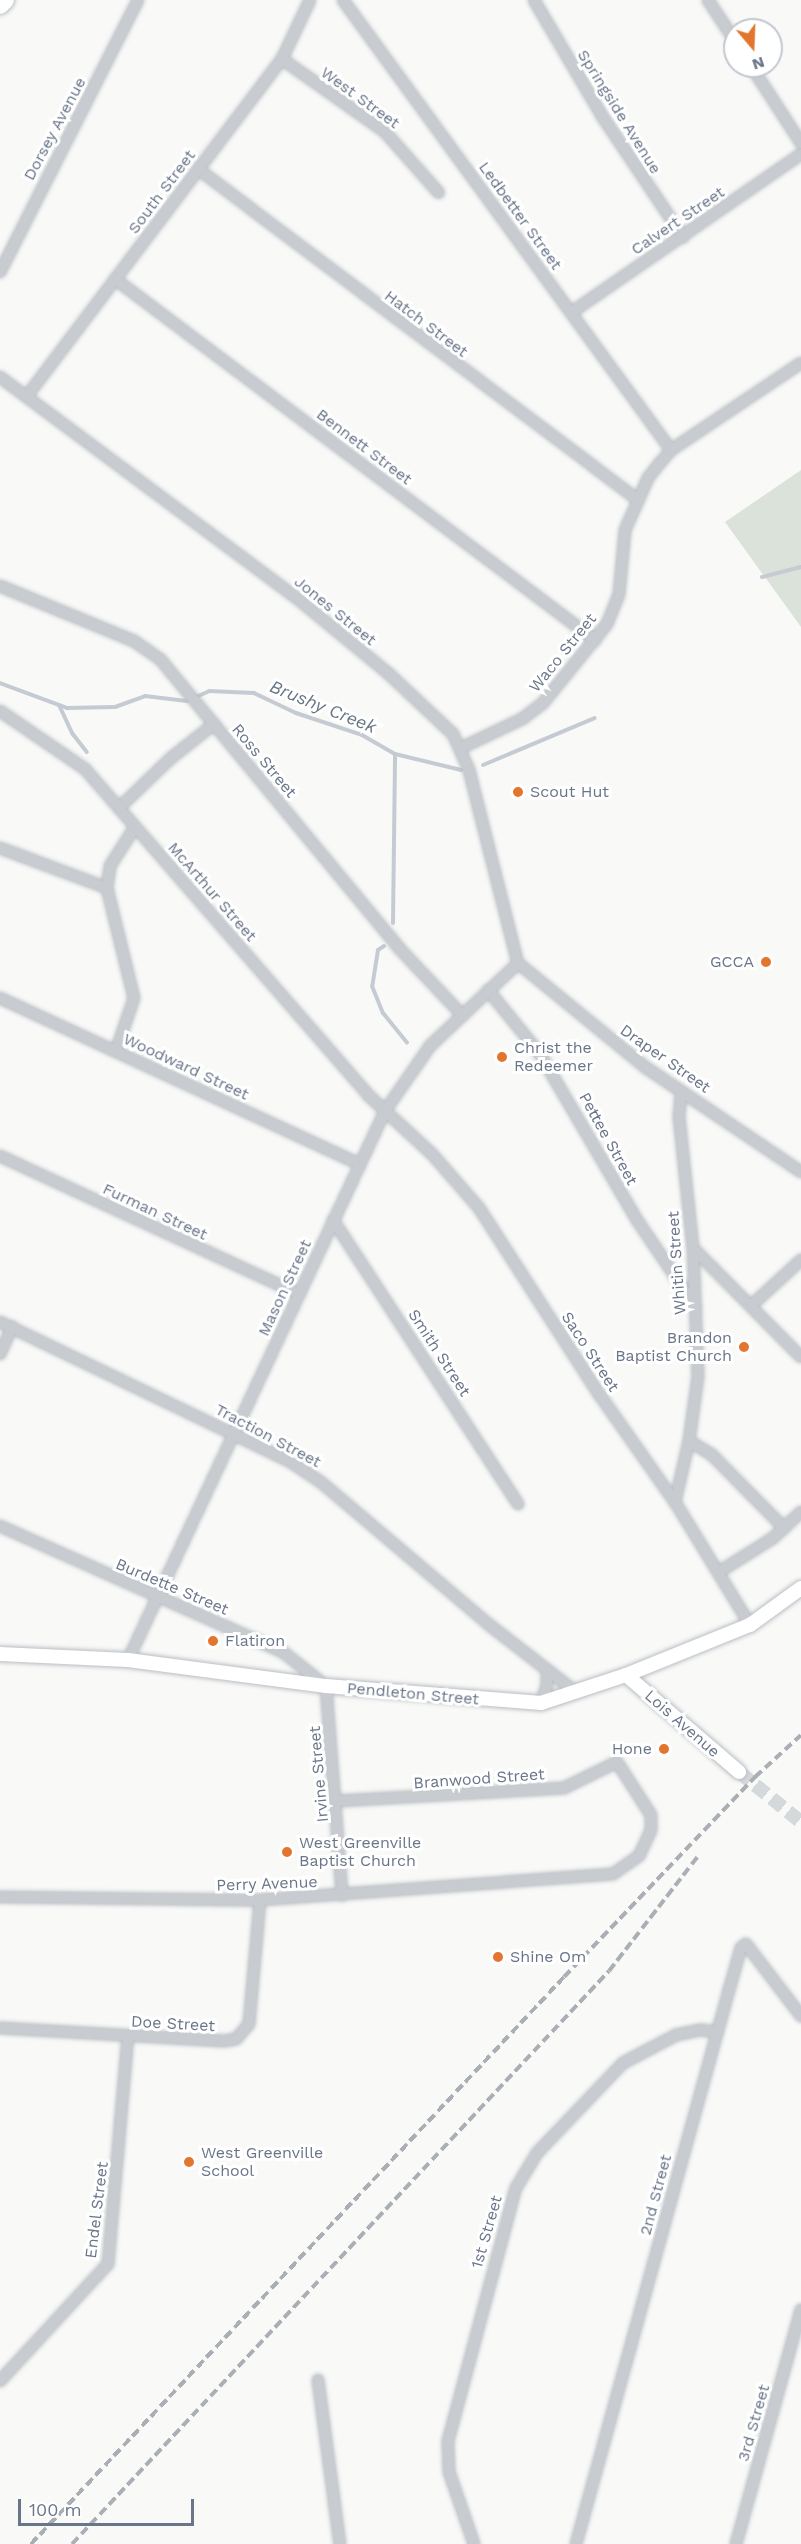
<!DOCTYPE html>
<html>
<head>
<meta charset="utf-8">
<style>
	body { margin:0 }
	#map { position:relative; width:801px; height:2544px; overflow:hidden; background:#f9faf8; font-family:"Work Sans",sans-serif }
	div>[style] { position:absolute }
	.green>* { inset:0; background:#dae2d9 }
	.stream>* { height:4px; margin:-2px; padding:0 2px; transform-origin:2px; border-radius:2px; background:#c5cbd2 }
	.secondary-tunnel>* { height:14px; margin-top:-7px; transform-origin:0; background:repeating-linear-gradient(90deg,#d5d9dc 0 14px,transparent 0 21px) }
	.roads { filter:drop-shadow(0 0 2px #babec4) drop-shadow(0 0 2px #babec4) }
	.street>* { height:10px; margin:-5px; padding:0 5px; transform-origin:5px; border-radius:5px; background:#c8cbcf }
	.secondary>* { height:14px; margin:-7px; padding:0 7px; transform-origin:7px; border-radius:7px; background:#fff }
	.highway>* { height:18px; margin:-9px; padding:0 9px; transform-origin:9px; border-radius:9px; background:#fff }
	.rail>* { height:4px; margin-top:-2px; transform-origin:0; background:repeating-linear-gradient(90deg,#aaaeb5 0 9px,transparent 0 13.5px) }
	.dots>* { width:16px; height:16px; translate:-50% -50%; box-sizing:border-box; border:3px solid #fff; border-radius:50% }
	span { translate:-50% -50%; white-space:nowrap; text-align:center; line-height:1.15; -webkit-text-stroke:6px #fff; paint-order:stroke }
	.street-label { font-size:16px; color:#697589 }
	.poi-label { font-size:16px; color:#697589 }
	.left { translate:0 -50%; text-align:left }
	.right { translate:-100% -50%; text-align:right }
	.water-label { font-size:18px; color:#657683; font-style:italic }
	.north { position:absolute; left:723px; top:18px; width:60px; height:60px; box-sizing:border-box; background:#fff; border:2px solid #c3c8d0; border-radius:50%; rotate:161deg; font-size:16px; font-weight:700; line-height:24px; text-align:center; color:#697589 }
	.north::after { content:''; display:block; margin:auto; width:21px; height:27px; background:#e3752e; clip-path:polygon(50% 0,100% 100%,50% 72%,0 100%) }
	.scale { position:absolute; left:18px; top:2499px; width:176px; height:27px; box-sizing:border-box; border:3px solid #697589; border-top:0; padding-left:8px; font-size:18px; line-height:21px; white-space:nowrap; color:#697589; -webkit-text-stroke:4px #fff; paint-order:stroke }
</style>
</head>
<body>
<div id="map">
	<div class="green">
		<div style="clip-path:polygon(801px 470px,801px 627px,725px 522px)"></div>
	</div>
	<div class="stream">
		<div style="left:762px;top:577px;width:40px;rotate:-14.4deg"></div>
		<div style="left:0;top:683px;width:72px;rotate:20.5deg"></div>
		<div style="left:67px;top:708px;width:48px;rotate:-1.2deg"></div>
		<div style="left:115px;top:707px;width:32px;rotate:-20deg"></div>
		<div style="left:145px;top:696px;width:42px;rotate:6.8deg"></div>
		<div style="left:187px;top:701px;width:24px;rotate:-24deg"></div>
		<div style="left:209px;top:691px;width:45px;rotate:2.5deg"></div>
		<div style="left:254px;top:693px;width:47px;rotate:25.5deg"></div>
		<div style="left:296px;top:713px;width:70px;rotate:18.4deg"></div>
		<div style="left:362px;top:735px;width:38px;rotate:30deg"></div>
		<div style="left:395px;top:754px;width:68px;rotate:13.6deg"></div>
		<div style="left:59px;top:705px;width:31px;rotate:65deg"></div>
		<div style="left:72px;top:733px;width:24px;rotate:52deg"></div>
		<div style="left:483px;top:765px;width:121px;rotate:-22.8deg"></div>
		<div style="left:393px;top:923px;width:169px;rotate:-89.3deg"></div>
		<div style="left:384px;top:946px;width:7px;rotate:146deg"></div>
		<div style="left:378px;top:950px;width:36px;rotate:99deg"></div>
		<div style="left:372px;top:986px;width:29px;rotate:68deg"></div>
		<div style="left:383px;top:1013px;width:38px;rotate:51deg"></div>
	</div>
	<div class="secondary-tunnel">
		<div style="left:739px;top:1772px;width:80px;rotate:38.9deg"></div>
	</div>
	<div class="roads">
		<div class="street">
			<div style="left:343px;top:0;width:557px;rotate:53.91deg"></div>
			<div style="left:534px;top:0;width:134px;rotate:59.6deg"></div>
			<div style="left:602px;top:116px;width:146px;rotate:56.2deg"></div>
			<div style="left:708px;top:0;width:49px;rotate:56.6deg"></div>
			<div style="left:282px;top:59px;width:126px;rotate:35.3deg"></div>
			<div style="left:385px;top:132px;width:81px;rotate:48.5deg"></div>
			<div style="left:751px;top:66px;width:92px;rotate:57deg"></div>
			<div style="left:198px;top:169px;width:551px;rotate:36.95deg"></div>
			<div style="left:0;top:272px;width:305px;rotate:-63.1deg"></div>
			<div style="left:115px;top:279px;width:601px;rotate:36.95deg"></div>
			<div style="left:572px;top:312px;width:278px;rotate:-34.6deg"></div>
			<div style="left:0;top:377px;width:379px;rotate:36.7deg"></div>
			<div style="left:304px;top:604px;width:110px;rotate:39.5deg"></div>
			<div style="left:389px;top:674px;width:88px;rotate:43.2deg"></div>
			<div style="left:453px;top:734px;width:39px;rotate:66deg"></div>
			<div style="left:469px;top:770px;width:199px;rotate:75.8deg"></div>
			<div style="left:27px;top:396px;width:423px;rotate:-52.9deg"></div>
			<div style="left:282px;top:59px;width:65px;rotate:-64.6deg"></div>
			<div style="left:0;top:586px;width:145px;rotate:22.3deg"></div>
			<div style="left:134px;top:641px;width:32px;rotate:35deg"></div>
			<div style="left:160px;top:659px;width:374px;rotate:50.4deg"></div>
			<div style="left:398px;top:947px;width:93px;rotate:46.7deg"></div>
			<div style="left:0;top:711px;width:103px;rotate:34.3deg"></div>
			<div style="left:85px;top:769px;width:432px;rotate:49deg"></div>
			<div style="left:368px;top:1095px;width:87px;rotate:42.7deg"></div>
			<div style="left:432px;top:1154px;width:72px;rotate:49deg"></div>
			<div style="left:479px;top:1208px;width:221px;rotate:57.2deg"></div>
			<div style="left:599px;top:1394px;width:132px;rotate:54.9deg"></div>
			<div style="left:675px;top:1502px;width:144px;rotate:58.6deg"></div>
			<div style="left:461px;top:748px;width:68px;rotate:-25.4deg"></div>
			<div style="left:522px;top:719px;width:26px;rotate:-37deg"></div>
			<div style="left:543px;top:703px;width:102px;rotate:-51deg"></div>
			<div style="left:607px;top:624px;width:32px;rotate:-68deg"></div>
			<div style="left:619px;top:594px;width:64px;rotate:-84.6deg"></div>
			<div style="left:625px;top:530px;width:57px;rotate:-66.1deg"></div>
			<div style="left:648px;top:478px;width:18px;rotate:-52deg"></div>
			<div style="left:659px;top:464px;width:18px;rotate:-49deg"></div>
			<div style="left:671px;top:450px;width:156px;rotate:-33.8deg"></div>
			<div style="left:119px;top:808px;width:72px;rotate:-43.9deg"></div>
			<div style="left:171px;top:758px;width:55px;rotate:-38.3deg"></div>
			<div style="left:0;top:848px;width:114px;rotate:20.5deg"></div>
			<div style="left:518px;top:963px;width:164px;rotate:39.3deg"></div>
			<div style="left:645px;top:1067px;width:188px;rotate:33.9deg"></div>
			<div style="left:488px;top:990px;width:82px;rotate:50.9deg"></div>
			<div style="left:540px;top:1054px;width:192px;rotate:59.7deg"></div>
			<div style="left:637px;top:1220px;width:105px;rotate:55.9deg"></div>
			<div style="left:0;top:998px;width:396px;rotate:24.8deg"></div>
			<div style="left:116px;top:1051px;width:56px;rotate:-71.2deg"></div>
			<div style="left:134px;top:998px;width:113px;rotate:-103.8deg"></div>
			<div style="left:107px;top:888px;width:22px;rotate:-82deg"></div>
			<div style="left:110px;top:866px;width:46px;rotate:-57.3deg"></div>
			<div style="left:0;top:1156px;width:328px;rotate:24.8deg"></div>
			<div style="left:333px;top:1220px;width:339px;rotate:56.9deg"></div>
			<div style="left:693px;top:1248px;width:153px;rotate:45.3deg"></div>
			<div style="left:752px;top:1305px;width:67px;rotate:-42.6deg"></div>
			<div style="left:0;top:1322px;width:323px;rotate:25.7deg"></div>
			<div style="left:291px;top:1462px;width:37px;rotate:34deg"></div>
			<div style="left:322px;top:1483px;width:223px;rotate:40.3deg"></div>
			<div style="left:492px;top:1627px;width:108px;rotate:37.8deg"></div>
			<div style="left:0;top:1354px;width:30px;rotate:-66deg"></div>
			<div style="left:689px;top:1441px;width:27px;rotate:31deg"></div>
			<div style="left:712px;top:1455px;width:103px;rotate:45.4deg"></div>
			<div style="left:675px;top:1502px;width:63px;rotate:-77.1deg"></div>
			<div style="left:689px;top:1441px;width:66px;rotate:-82.1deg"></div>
			<div style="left:698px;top:1376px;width:128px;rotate:-92.2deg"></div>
			<div style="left:693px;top:1248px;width:132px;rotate:-96.1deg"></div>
			<div style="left:679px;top:1117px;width:25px;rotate:-85deg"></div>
			<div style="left:0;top:1526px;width:310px;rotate:24deg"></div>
			<div style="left:283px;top:1652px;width:55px;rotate:38.3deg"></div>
			<div style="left:326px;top:1686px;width:210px;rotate:85.6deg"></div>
			<div style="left:719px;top:1572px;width:64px;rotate:-32.2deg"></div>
			<div style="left:773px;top:1538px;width:38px;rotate:-43deg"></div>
			<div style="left:128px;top:1660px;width:606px;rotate:-64.91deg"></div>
			<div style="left:385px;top:1111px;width:79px;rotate:-55.3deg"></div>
			<div style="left:430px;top:1046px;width:121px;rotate:-43.3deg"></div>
			<div style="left:541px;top:1703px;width:18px;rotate:-71deg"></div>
			<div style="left:547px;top:1686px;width:16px;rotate:-90deg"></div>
			<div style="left:0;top:1897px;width:260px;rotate:0.7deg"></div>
			<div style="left:260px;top:1900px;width:354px;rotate:-4.2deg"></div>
			<div style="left:613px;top:1874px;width:32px;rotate:-35deg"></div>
			<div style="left:639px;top:1856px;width:29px;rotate:-65deg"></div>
			<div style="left:651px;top:1830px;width:15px;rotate:-90deg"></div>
			<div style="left:651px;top:1815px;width:63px;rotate:-122.7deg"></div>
			<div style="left:617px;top:1762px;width:59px;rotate:153.9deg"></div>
			<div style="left:564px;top:1788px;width:227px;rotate:176.7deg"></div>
			<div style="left:0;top:2028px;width:224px;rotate:3.3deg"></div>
			<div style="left:224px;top:2041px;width:12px;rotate:-9deg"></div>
			<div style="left:236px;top:2039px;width:20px;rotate:-49deg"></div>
			<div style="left:249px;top:2024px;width:124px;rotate:-84.9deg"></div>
			<div style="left:318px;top:2380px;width:165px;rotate:82.4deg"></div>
			<div style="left:0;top:2381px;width:159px;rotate:-47.3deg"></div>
			<div style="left:108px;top:2264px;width:228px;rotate:-85deg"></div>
			<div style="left:474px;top:2544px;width:76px;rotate:-109.1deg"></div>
			<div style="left:449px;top:2472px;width:31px;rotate:-92deg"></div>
			<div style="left:448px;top:2441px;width:262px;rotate:-75deg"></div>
			<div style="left:516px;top:2188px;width:41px;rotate:-59deg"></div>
			<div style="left:537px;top:2153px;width:124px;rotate:-46.3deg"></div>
			<div style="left:623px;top:2063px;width:60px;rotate:-27.8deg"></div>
			<div style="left:676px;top:2035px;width:25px;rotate:-12deg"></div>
			<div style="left:700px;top:2030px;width:18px;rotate:6deg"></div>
			<div style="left:576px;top:2544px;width:575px;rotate:-74.56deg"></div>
			<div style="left:729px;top:1990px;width:44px;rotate:-74.1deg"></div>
			<div style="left:741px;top:1948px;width:6px;rotate:-39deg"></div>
			<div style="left:746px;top:1944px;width:91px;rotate:52.6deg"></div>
			<div style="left:736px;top:2544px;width:243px;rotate:-74.5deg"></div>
		</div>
		<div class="secondary">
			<div style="left:0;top:1654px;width:128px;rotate:2.7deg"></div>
			<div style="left:128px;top:1660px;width:200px;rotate:7.5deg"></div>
			<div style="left:326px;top:1686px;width:216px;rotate:4.5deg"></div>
			<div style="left:541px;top:1703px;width:89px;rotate:-18.2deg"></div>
			<div style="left:626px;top:1675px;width:134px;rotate:-22deg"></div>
			<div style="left:750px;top:1625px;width:63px;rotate:-36deg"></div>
			<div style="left:626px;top:1675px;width:149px;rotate:40.6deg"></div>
		</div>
		<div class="highway">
			<div style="left:0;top:5px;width:7px;rotate:-45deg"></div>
		</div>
	</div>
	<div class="rail">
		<div style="left:31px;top:2544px;width:778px;rotate:-46.77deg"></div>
		<div style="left:564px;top:1977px;width:277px;rotate:-46.3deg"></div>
		<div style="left:755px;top:1777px;width:62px;rotate:-42.4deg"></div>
		<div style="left:72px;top:2544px;width:785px;rotate:-46.86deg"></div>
		<div style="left:609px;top:1971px;width:147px;rotate:-52.2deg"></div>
	</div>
	<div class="dots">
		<div style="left:518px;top:792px;background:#e3752e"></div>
		<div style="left:766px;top:962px;background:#e3752e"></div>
		<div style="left:502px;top:1057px;background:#e3752e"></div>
		<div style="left:744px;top:1347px;background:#e3752e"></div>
		<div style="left:213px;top:1641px;background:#e3752e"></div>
		<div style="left:664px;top:1749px;background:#e3752e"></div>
		<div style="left:287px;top:1852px;background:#e3752e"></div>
		<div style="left:498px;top:1957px;background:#e3752e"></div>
		<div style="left:189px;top:2162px;background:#e3752e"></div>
	</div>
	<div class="street-label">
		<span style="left:360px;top:98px;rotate:36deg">West Street</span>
		<span style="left:619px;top:112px;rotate:58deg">Springside Avenue</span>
		<span style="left:55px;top:129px;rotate:-62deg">Dorsey Avenue</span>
		<span style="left:162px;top:192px;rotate:-53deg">South Street</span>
		<span style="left:520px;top:216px;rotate:54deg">Ledbetter Street</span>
		<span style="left:678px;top:221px;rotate:-34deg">Calvert Street</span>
		<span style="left:426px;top:324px;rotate:37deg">Hatch Street</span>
		<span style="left:364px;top:447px;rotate:37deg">Bennett Street</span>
		<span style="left:335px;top:611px;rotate:39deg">Jones Street</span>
		<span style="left:563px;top:653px;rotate:-51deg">Waco Street</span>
		<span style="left:264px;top:761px;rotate:50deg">Ross Street</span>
		<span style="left:212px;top:892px;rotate:49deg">McArthur Street</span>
		<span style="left:665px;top:1059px;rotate:35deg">Draper Street</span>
		<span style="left:186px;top:1067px;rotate:25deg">Woodward Street</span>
		<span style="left:608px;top:1139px;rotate:61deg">Pettee Street</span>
		<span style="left:155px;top:1212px;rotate:25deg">Furman Street</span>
		<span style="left:677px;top:1263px;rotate:-94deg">Whitin Street</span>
		<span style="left:285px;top:1288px;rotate:-65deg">Mason Street</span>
		<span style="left:590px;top:1352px;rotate:57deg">Saco Street</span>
		<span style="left:439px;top:1353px;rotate:57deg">Smith Street</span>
		<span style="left:268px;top:1436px;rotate:28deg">Traction Street</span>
		<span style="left:172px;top:1587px;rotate:23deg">Burdette Street</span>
		<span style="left:413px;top:1694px;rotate:5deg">Pendleton Street</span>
		<span style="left:682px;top:1724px;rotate:41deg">Lois Avenue</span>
		<span style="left:319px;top:1774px;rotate:-95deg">Irvine Street</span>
		<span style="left:479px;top:1779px;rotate:-4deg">Branwood Street</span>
		<span style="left:267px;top:1884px;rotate:-2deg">Perry Avenue</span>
		<span style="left:173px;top:2024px;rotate:3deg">Doe Street</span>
		<span style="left:656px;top:2195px;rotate:-75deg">2nd Street</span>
		<span style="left:97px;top:2210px;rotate:-83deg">Endel Street</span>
		<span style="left:487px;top:2232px;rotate:-74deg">1st Street</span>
		<span style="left:754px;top:2423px;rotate:-74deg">3rd Street</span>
	</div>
	<div class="poi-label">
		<span class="left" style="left:530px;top:792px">Scout Hut</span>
		<span class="right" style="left:754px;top:962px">GCCA</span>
		<span class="left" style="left:514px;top:1057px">Christ the<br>Redeemer</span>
		<span class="right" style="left:732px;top:1347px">Brandon<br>Baptist Church</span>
		<span class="left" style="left:225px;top:1641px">Flatiron</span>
		<span class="right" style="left:652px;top:1749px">Hone</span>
		<span class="left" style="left:299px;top:1852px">West Greenville<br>Baptist Church</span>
		<span class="left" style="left:510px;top:1957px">Shine Om</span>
		<span class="left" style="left:201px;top:2162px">West Greenville<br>School</span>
	</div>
	<div class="water-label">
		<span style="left:323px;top:707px;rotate:22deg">Brushy Creek</span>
	</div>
	<div class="north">N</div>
	<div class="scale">100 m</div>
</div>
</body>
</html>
